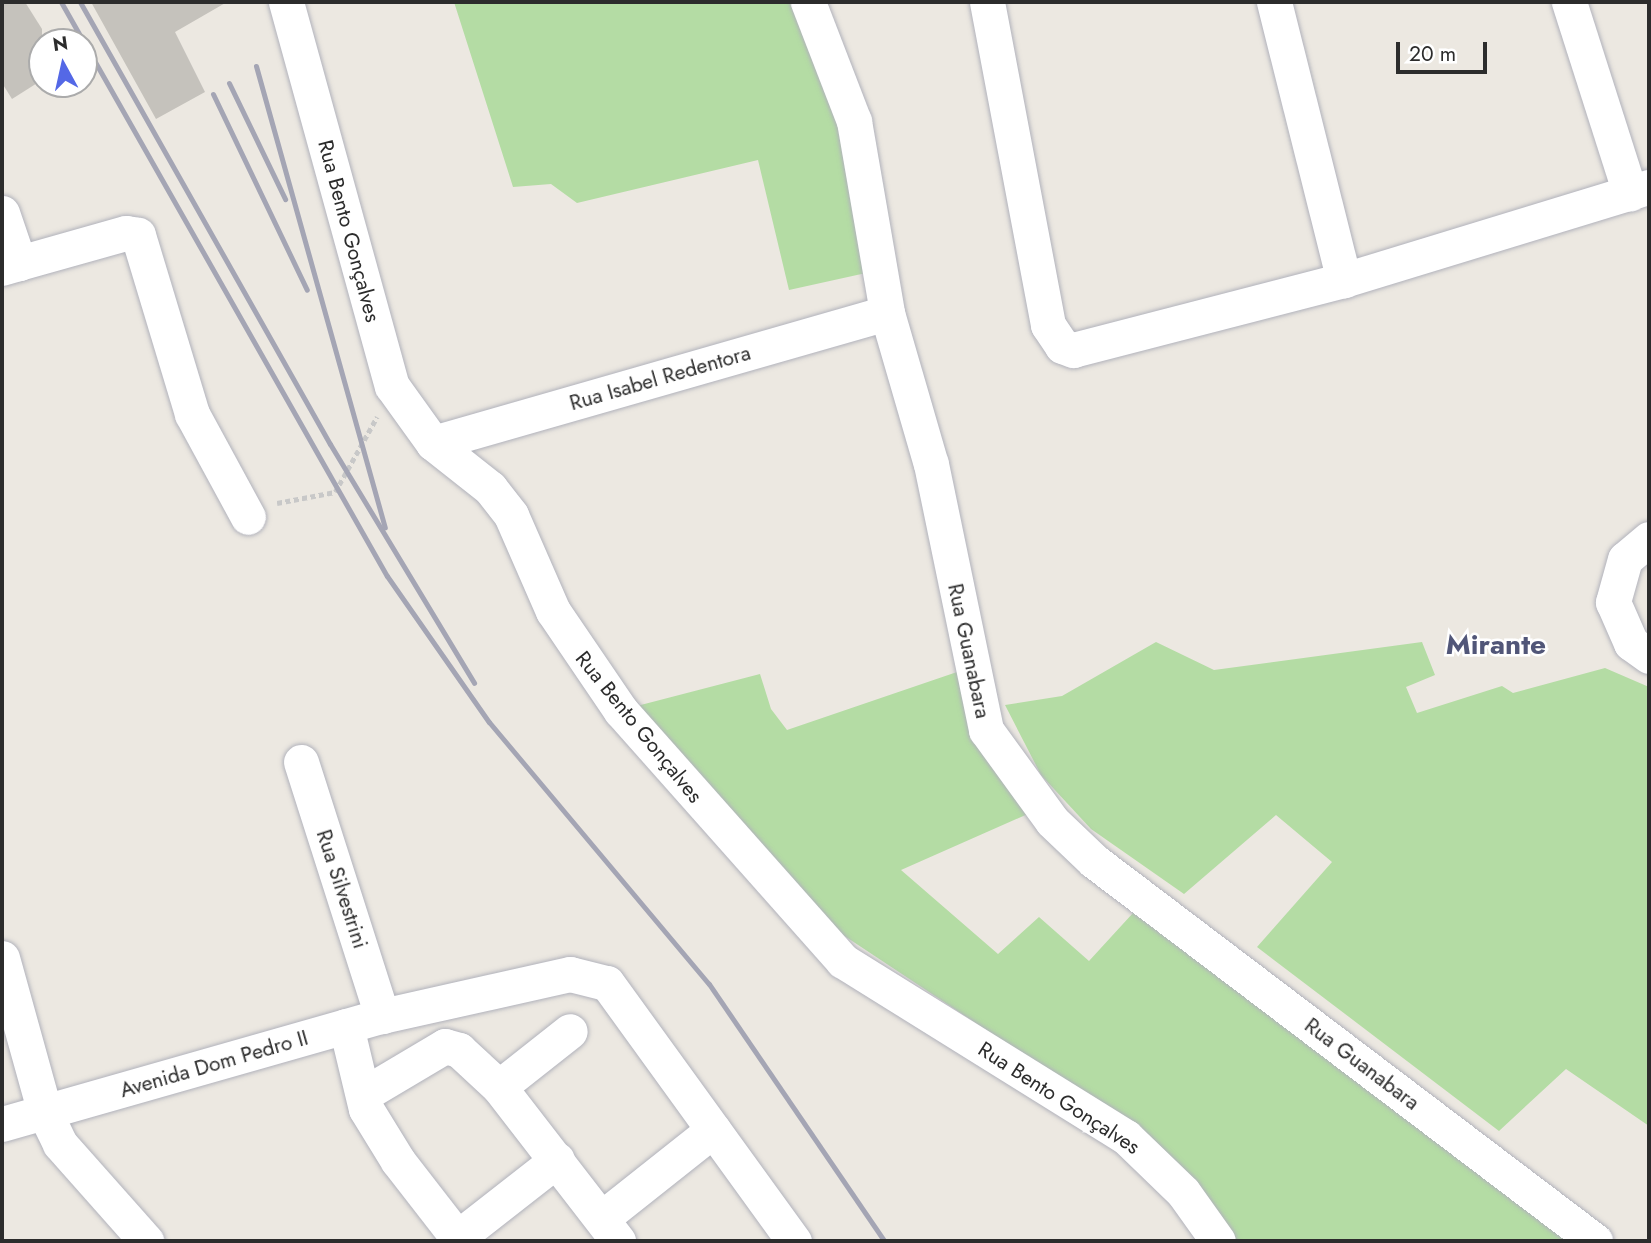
<!DOCTYPE html>
<html>
<head>
<meta charset="utf-8">
<style>
	body { margin:0 }
	#map { position:relative; width:1651px; height:1243px; overflow:hidden; background:#ece8e1; font-family:Jost,sans-serif }
	div>[style] { position:absolute }
	.green>* { inset:0; background:#b4dca4 }
	.building>* { inset:0; background:#c5c2bc }
	.path>* { height:4.5px; margin-top:-2.25px; transform-origin:0; background:repeating-linear-gradient(90deg,#c8c8c8 0 5px,transparent 0 8.5px) }
	.roads { filter:drop-shadow(0 0 2px #b1b2bb) drop-shadow(0 0 2px #b1b2bb) }
	.street>* { height:35px; margin:-17.5px; padding:0 17.5px; transform-origin:17.5px; border-radius:17.5px; background:#fff }
	.rail>* { height:5px; margin:-2.5px; padding:0 2.5px; transform-origin:2.5px; border-radius:2.5px; background:#a4a5b4 }
	span { translate:-50% -50%; white-space:nowrap; text-align:center; line-height:1.15; -webkit-text-stroke:5px #fff; paint-order:stroke }
	.street-label { font-size:21px; color:#2c2c2c }
	.district-label { font-size:28px; color:#515678; font-weight:700 }
	.frame { position:absolute; inset:0; border:4px solid #2c2c2c; pointer-events:none }
	.north { position:absolute; left:28px; top:28px; width:70px; height:70px; box-sizing:border-box; background:#fff; border:2px solid #ababab; border-radius:50%; rotate:352deg; font-size:19px; font-weight:700; line-height:28px; text-align:center; color:#2c2c2c }
	.north::after { content:''; display:block; margin:auto; width:24px; height:32px; background:#5468e6; clip-path:polygon(50% 0,100% 100%,50% 72%,0 100%) }
	.scale { position:absolute; left:1396px; top:42px; width:91px; height:32px; box-sizing:border-box; border:4px solid #2c2c2c; border-top:0; padding-left:9px; font-size:21px; line-height:24px; white-space:nowrap; color:#2c2c2c; -webkit-text-stroke:5px #fff; paint-order:stroke }
</style>
</head>
<body>
<div id="map">
	<div class="green">
		<div style="clip-path:polygon(454px 2px,790px 2px,821px 66px,837px 117px,866px 273px,789px 290px,758px 160px,577px 203px,551px 184px,513px 187px)"></div>
		<div style="clip-path:polygon(1156px 642px,1214px 670px,1422px 642px,1435px 675px,1406px 687px,1417px 713px,1502px 686px,1513px 693px,1605px 668px,1649px 687px,1649px 1126px,1566px 1069px,1499px 1131px,1257px 947px,1332px 862px,1276px 815px,1184px 894px,1091px 829px,1041px 775px,1005px 705px,1062px 696px)"></div>
		<div style="clip-path:polygon(957px 672px,1030px 813px,901px 870px,998px 954px,1039px 917px,1089px 961px,1133px 913px,1570px 1241px,1234px 1241px,1140px 1132px,831px 927px,633px 707px,760px 674px,771px 709px,787px 730px)"></div>
	</div>
	<div class="building">
		<div style="clip-path:polygon(2px 2px,25px 2px,42px 29px,42px 80px,12px 99px,2px 83px)"></div>
		<div style="clip-path:polygon(91px 2px,227px 2px,175px 32px,205px 92px,156px 119px)"></div>
	</div>
	<div class="path">
		<div style="left:277px;top:503px;width:59px;rotate:-10.7deg"></div>
		<div style="left:335px;top:492px;width:86px;rotate:-60.8deg"></div>
	</div>
	<div class="roads">
		<div class="street">
			<div style="left:286px;top:2px;width:398px;rotate:74.6deg"></div>
			<div style="left:392px;top:386px;width:70px;rotate:54.3deg"></div>
			<div style="left:433px;top:443px;width:73px;rotate:38.3deg"></div>
			<div style="left:490px;top:488px;width:34px;rotate:52deg"></div>
			<div style="left:511px;top:515px;width:105px;rotate:66.4deg"></div>
			<div style="left:553px;top:611px;width:121px;rotate:55.8deg"></div>
			<div style="left:621px;top:711px;width:334px;rotate:48.4deg"></div>
			<div style="left:843px;top:961px;width:333px;rotate:31.9deg"></div>
			<div style="left:1126px;top:1137px;width:79px;rotate:44deg"></div>
			<div style="left:1183px;top:1192px;width:60px;rotate:54.5deg"></div>
			<div style="left:808px;top:2px;width:128px;rotate:68.9deg"></div>
			<div style="left:854px;top:121px;width:195px;rotate:80.2deg"></div>
			<div style="left:887px;top:313px;width:157px;rotate:73.8deg"></div>
			<div style="left:931px;top:464px;width:272px;rotate:78.3deg"></div>
			<div style="left:986px;top:730px;width:112px;rotate:54deg"></div>
			<div style="left:1052px;top:821px;width:58px;rotate:43.6deg"></div>
			<div style="left:1094px;top:861px;width:629px;rotate:37.18deg"></div>
			<div style="left:987px;top:2px;width:329px;rotate:79.3deg"></div>
			<div style="left:1048px;top:325px;width:25px;rotate:56deg"></div>
			<div style="left:1062px;top:346px;width:12px;rotate:20deg"></div>
			<div style="left:1073px;top:350px;width:280px;rotate:-14.5deg"></div>
			<div style="left:1344px;top:280px;width:319px;rotate:-17deg"></div>
			<div style="left:1274px;top:2px;width:287px;rotate:75.9deg"></div>
			<div style="left:1569px;top:2px;width:201px;rotate:72.3deg"></div>
			<div style="left:2px;top:213px;width:53px;rotate:71.2deg"></div>
			<div style="left:19px;top:263px;width:18px;rotate:164deg"></div>
			<div style="left:19px;top:263px;width:111px;rotate:-15.7deg"></div>
			<div style="left:126px;top:233px;width:12px;rotate:9deg"></div>
			<div style="left:138px;top:235px;width:187px;rotate:73.2deg"></div>
			<div style="left:192px;top:414px;width:117px;rotate:61.5deg"></div>
			<div style="left:433px;top:443px;width:472px;rotate:-16deg"></div>
			<div style="left:1649px;top:539px;width:31px;rotate:140deg"></div>
			<div style="left:1625px;top:559px;width:45px;rotate:105.6deg"></div>
			<div style="left:1613px;top:602px;width:45px;rotate:66.3deg"></div>
			<div style="left:1631px;top:643px;width:22px;rotate:36deg"></div>
			<div style="left:301px;top:762px;width:267px;rotate:72.3deg"></div>
			<div style="left:2px;top:958px;width:161px;rotate:74.5deg"></div>
			<div style="left:45px;top:1113px;width:34px;rotate:64deg"></div>
			<div style="left:60px;top:1144px;width:130px;rotate:48.4deg"></div>
			<div style="left:346px;top:1026px;width:85px;rotate:76.5deg"></div>
			<div style="left:366px;top:1109px;width:61px;rotate:58.4deg"></div>
			<div style="left:398px;top:1161px;width:101px;rotate:52.2deg"></div>
			<div style="left:499px;top:1087px;width:90px;rotate:-38.3deg"></div>
			<div style="left:364px;top:1094px;width:94px;rotate:-30.7deg"></div>
			<div style="left:445px;top:1046px;width:15px;rotate:16deg"></div>
			<div style="left:459px;top:1050px;width:54px;rotate:42.8deg"></div>
			<div style="left:499px;top:1087px;width:195px;rotate:52.3deg"></div>
			<div style="left:2px;top:1124px;width:395px;rotate:-15.9deg"></div>
			<div style="left:382px;top:1016px;width:193px;rotate:-12.6deg"></div>
			<div style="left:570px;top:974px;width:38px;rotate:14deg"></div>
			<div style="left:607px;top:983px;width:319px;rotate:54.1deg"></div>
			<div style="left:602px;top:1218px;width:142px;rotate:-38.4deg"></div>
			<div style="left:457px;top:1238px;width:127px;rotate:-38deg"></div>
		</div>
	</div>
	<div class="rail">
		<div style="left:61px;top:2px;width:660px;rotate:60.41deg"></div>
		<div style="left:387px;top:576px;width:178px;rotate:55.1deg"></div>
		<div style="left:489px;top:722px;width:342px;rotate:50deg"></div>
		<div style="left:709px;top:984px;width:311px;rotate:55.7deg"></div>
		<div style="left:80px;top:2px;width:508px;rotate:60.51deg"></div>
		<div style="left:330px;top:444px;width:279px;rotate:58.9deg"></div>
		<div style="left:256px;top:66px;width:479px;rotate:74.4deg"></div>
		<div style="left:229px;top:83px;width:129px;rotate:64.2deg"></div>
		<div style="left:213px;top:94px;width:217px;rotate:64.4deg"></div>
	</div>
	<div class="street-label">
		<span style="left:349px;top:231px;rotate:75deg">Rua Bento Gonçalves</span>
		<span style="left:660px;top:378px;rotate:-16deg">Rua Isabel Redentora</span>
		<span style="left:969px;top:651px;rotate:78deg">Rua Guanabara</span>
		<span style="left:639px;top:727px;rotate:51deg">Rua Bento Gonçalves</span>
		<span style="left:342px;top:889px;rotate:72deg">Rua Silvestrini</span>
		<span style="left:214px;top:1064px;rotate:-16deg">Avenida Dom Pedro II</span>
		<span style="left:1362px;top:1064px;rotate:37deg">Rua Guanabara</span>
		<span style="left:1059px;top:1098px;rotate:33deg">Rua Bento Gonçalves</span>
	</div>
	<div class="district-label">
		<span style="left:1496px;top:645px">Mirante</span>
	</div>
	<div class="frame"></div>
	<div class="north">N</div>
	<div class="scale">20 m</div>
</div>
</body>
</html>
